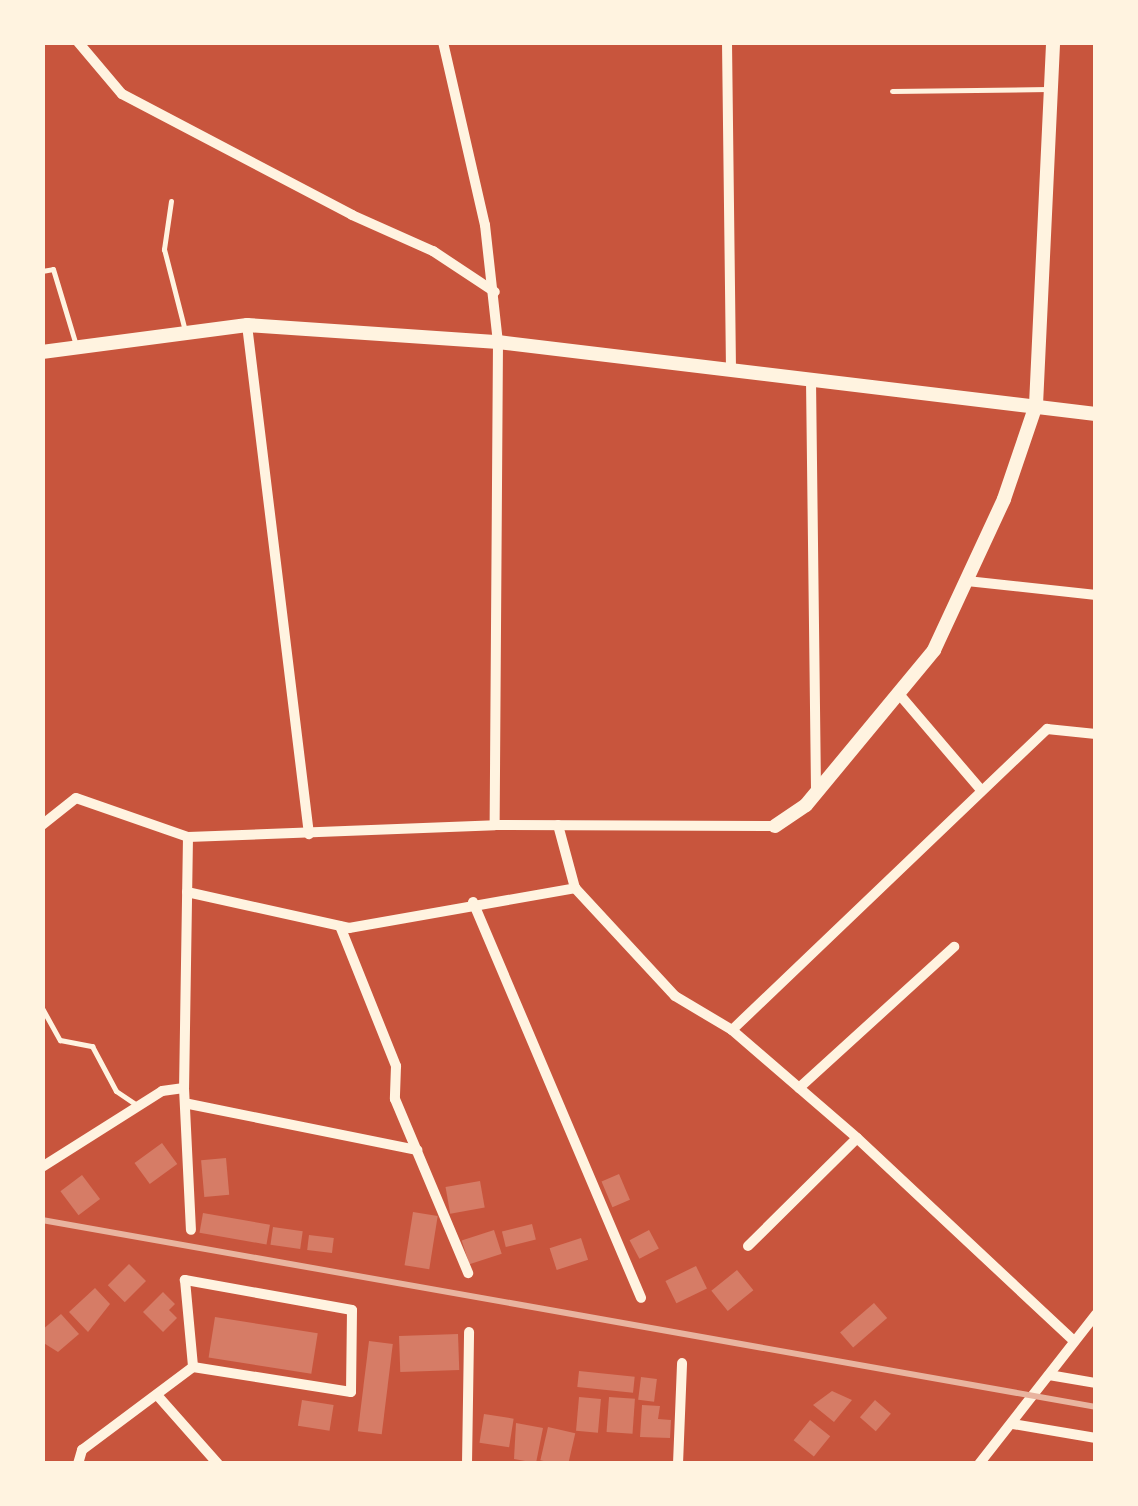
<!DOCTYPE html>
<html>
<head>
<meta charset="utf-8">
<style>
	body { margin:0 }
	#map { position:relative; width:1138px; height:1506px; overflow:hidden; background:#c8553d; font-family:Ubuntu,sans-serif }
	div>[style] { position:absolute }
	.building>* { inset:0; background:#d67c66; transform-origin:0 0 }
	.service>* { height:5px; margin:-2.5px; padding:0 2.5px; transform-origin:2.5px; border-radius:2.5px; background:#fff3e0 }
	.minor>* { height:10px; margin:-5px; padding:0 5px; transform-origin:5px; border-radius:5px; background:#fff3e0 }
	.tertiary>* { height:14px; margin:-7px; padding:0 7px; transform-origin:7px; border-radius:7px; background:#fff3e0 }
	.rail>* { height:6px; margin:-3px; padding:0 3px; transform-origin:3px; border-radius:3px; background:#e9b49f }
	span { translate:-50% -50%; white-space:nowrap; text-align:center; line-height:1.15; -webkit-text-stroke:9px #fff3e0; paint-order:stroke }
	.frame { position:absolute; inset:0; border:45px solid #fff3e0; pointer-events:none }
</style>
</head>
<body>
<div id="map">
	<div class="building">
		<div style="left:162px;top:1143px;width:26px;height:34px;rotate:54deg"></div>
		<div style="left:226px;top:1158px;width:37px;height:25px;rotate:85deg"></div>
		<div style="left:619px;top:1174px;width:28px;height:19px;rotate:67deg"></div>
		<div style="left:82px;top:1175px;width:30px;height:27px;rotate:53deg"></div>
		<div style="left:480px;top:1181px;width:27px;height:35px;rotate:80deg"></div>
		<div style="left:413px;top:1212px;width:25px;height:54px;rotate:9deg"></div>
		<div style="left:203px;top:1213px;width:68px;height:20px;rotate:10deg"></div>
		<div style="left:532px;top:1224px;width:16px;height:31px;rotate:76deg"></div>
		<div style="left:273px;top:1227px;width:30px;height:18px;rotate:8deg"></div>
		<div style="left:494px;top:1230px;width:25px;height:34px;rotate:72deg"></div>
		<div style="left:649px;top:1230px;width:21px;height:22px;rotate:62deg"></div>
		<div style="left:309px;top:1235px;width:25px;height:15px;rotate:7deg"></div>
		<div style="left:581px;top:1238px;width:23px;height:33px;rotate:72deg"></div>
		<div style="left:129px;top:1264px;width:24px;height:30px;rotate:45deg"></div>
		<div style="left:696px;top:1266px;width:25px;height:34px;rotate:64deg"></div>
		<div style="left:737px;top:1270px;width:26px;height:33px;rotate:51deg"></div>
		<div style="clip-path:polygon(95px 1288px,110px 1304px,88px 1332px,69px 1312px)"></div>
		<div style="clip-path:polygon(163px 1292px,175px 1304px,169px 1310px,177px 1318px,163px 1332px,143px 1312px)"></div>
		<div style="left:874px;top:1303px;width:20px;height:45px;rotate:49deg"></div>
		<div style="clip-path:polygon(61px 1314px,79px 1334px,58px 1352px,42px 1342px,42px 1330px)"></div>
		<div style="left:215px;top:1317px;width:104px;height:41px;rotate:9deg"></div>
		<div style="left:458px;top:1334px;width:36px;height:59px;rotate:88deg"></div>
		<div style="left:369px;top:1341px;width:24px;height:91px;rotate:7deg"></div>
		<div style="left:579px;top:1371px;width:56px;height:16px;rotate:6deg"></div>
		<div style="left:641px;top:1377px;width:16px;height:23px;rotate:7deg"></div>
		<div style="clip-path:polygon(832px 1391px,852px 1400px,834px 1422px,813px 1405px)"></div>
		<div style="left:579px;top:1397px;width:22px;height:34px;rotate:5deg"></div>
		<div style="left:609px;top:1397px;width:26px;height:35px;rotate:4deg"></div>
		<div style="left:302px;top:1400px;width:32px;height:26px;rotate:9deg"></div>
		<div style="left:875px;top:1400px;width:21px;height:23px;rotate:41deg"></div>
		<div style="clip-path:polygon(642px 1405px,660px 1406px,658px 1419px,671px 1420px,670px 1438px,640px 1437px)"></div>
		<div style="left:484px;top:1414px;width:30px;height:29px;rotate:9deg"></div>
		<div style="left:810px;top:1420px;width:26px;height:26px;rotate:39deg"></div>
		<div style="clip-path:polygon(516px 1423px,543px 1428px,536px 1463px,514px 1459px)"></div>
		<div style="left:548px;top:1427px;width:28px;height:34px;rotate:13deg"></div>
	</div>
	<div class="service">
		<div style="left:892px;top:91px;width:157px;rotate:-0.7deg"></div>
		<div style="left:171px;top:201px;width:49px;rotate:98.3deg"></div>
		<div style="left:164px;top:249px;width:85px;rotate:75.6deg"></div>
		<div style="left:42px;top:271px;width:11px;rotate:-10deg"></div>
		<div style="left:53px;top:269px;width:79px;rotate:73.2deg"></div>
		<div style="left:42px;top:1008px;width:37px;rotate:61deg"></div>
		<div style="left:60px;top:1040px;width:33px;rotate:11deg"></div>
		<div style="left:92px;top:1046px;width:51px;rotate:61.9deg"></div>
		<div style="left:116px;top:1091px;width:27px;rotate:34deg"></div>
	</div>
	<div class="minor">
		<div style="left:78px;top:42px;width:68px;rotate:49.8deg"></div>
		<div style="left:122px;top:94px;width:260px;rotate:27.7deg"></div>
		<div style="left:352px;top:215px;width:89px;rotate:24deg"></div>
		<div style="left:433px;top:251px;width:74px;rotate:33.5deg"></div>
		<div style="left:443px;top:42px;width:188px;rotate:77.1deg"></div>
		<div style="left:485px;top:225px;width:118px;rotate:83.7deg"></div>
		<div style="left:498px;top:342px;width:483px;rotate:90.4deg"></div>
		<div style="left:727px;top:42px;width:329px;rotate:89.3deg"></div>
		<div style="left:247px;top:325px;width:513px;rotate:83.06deg"></div>
		<div style="left:811px;top:380px;width:412px;rotate:89.3deg"></div>
		<div style="left:967px;top:581px;width:130px;rotate:6.2deg"></div>
		<div style="left:899px;top:694px;width:125px;rotate:49.5deg"></div>
		<div style="left:42px;top:825px;width:43px;rotate:-38.5deg"></div>
		<div style="left:76px;top:798px;width:119px;rotate:19.2deg"></div>
		<div style="left:188px;top:837px;width:307px;rotate:-2.2deg"></div>
		<div style="left:495px;top:825px;width:280px;rotate:0.2deg"></div>
		<div style="left:558px;top:825px;width:65px;rotate:74.9deg"></div>
		<div style="left:575px;top:888px;width:147px;rotate:47.2deg"></div>
		<div style="left:675px;top:996px;width:66px;rotate:30.8deg"></div>
		<div style="left:732px;top:1030px;width:165px;rotate:40.8deg"></div>
		<div style="left:857px;top:1138px;width:297px;rotate:43.1deg"></div>
		<div style="left:188px;top:837px;width:251px;rotate:90.9deg"></div>
		<div style="left:184px;top:1088px;width:142px;rotate:87.2deg"></div>
		<div style="left:187px;top:892px;width:166px;rotate:12.5deg"></div>
		<div style="left:349px;top:928px;width:230px;rotate:-10deg"></div>
		<div style="left:473px;top:902px;width:430px;rotate:67deg"></div>
		<div style="left:340px;top:926px;width:151px;rotate:68.2deg"></div>
		<div style="left:396px;top:1066px;width:33px;rotate:92deg"></div>
		<div style="left:395px;top:1099px;width:189px;rotate:67.2deg"></div>
		<div style="left:732px;top:1030px;width:436px;rotate:-43.7deg"></div>
		<div style="left:1047px;top:729px;width:49px;rotate:5.8deg"></div>
		<div style="left:799px;top:1088px;width:210px;rotate:-42.3deg"></div>
		<div style="left:189px;top:1104px;width:233px;rotate:11.4deg"></div>
		<div style="left:42px;top:1167px;width:142px;rotate:-32.3deg"></div>
		<div style="left:162px;top:1091px;width:22px;rotate:-8deg"></div>
		<div style="left:748px;top:1246px;width:153px;rotate:-44.7deg"></div>
		<div style="left:1049px;top:1375px;width:48px;rotate:9.7deg"></div>
		<div style="left:157px;top:1395px;width:92px;rotate:48.5deg"></div>
		<div style="left:1013px;top:1424px;width:84px;rotate:9.6deg"></div>
		<div style="left:78px;top:1464px;width:15px;rotate:-74deg"></div>
		<div style="left:82px;top:1450px;width:139px;rotate:-36.8deg"></div>
		<div style="left:193px;top:1367px;width:160px;rotate:9deg"></div>
		<div style="left:351px;top:1392px;width:82px;rotate:-89.3deg"></div>
		<div style="left:352px;top:1310px;width:170px;rotate:-169.8deg"></div>
		<div style="left:185px;top:1280px;width:87px;rotate:84.7deg"></div>
		<div style="left:467px;top:1464px;width:132px;rotate:-89.1deg"></div>
		<div style="left:678px;top:1464px;width:101px;rotate:-87.7deg"></div>
		<div style="left:979px;top:1464px;width:190px;rotate:-52deg"></div>
	</div>
	<div class="tertiary">
		<div style="left:42px;top:352px;width:207px;rotate:-7.5deg"></div>
		<div style="left:247px;top:325px;width:252px;rotate:3.9deg"></div>
		<div style="left:498px;top:342px;width:602px;rotate:6.87deg"></div>
		<div style="left:775px;top:826px;width:37px;rotate:-34deg"></div>
		<div style="left:806px;top:805px;width:201px;rotate:-50.4deg"></div>
		<div style="left:934px;top:650px;width:166px;rotate:-65.1deg"></div>
		<div style="left:1004px;top:499px;width:99px;rotate:-71.2deg"></div>
		<div style="left:1036px;top:405px;width:363px;rotate:-87.3deg"></div>
	</div>
	<div class="rail">
		<div style="left:42px;top:1220px;width:1070px;rotate:10.06deg"></div>
	</div>
	<div class="frame"></div>
</div>
</body>
</html>
